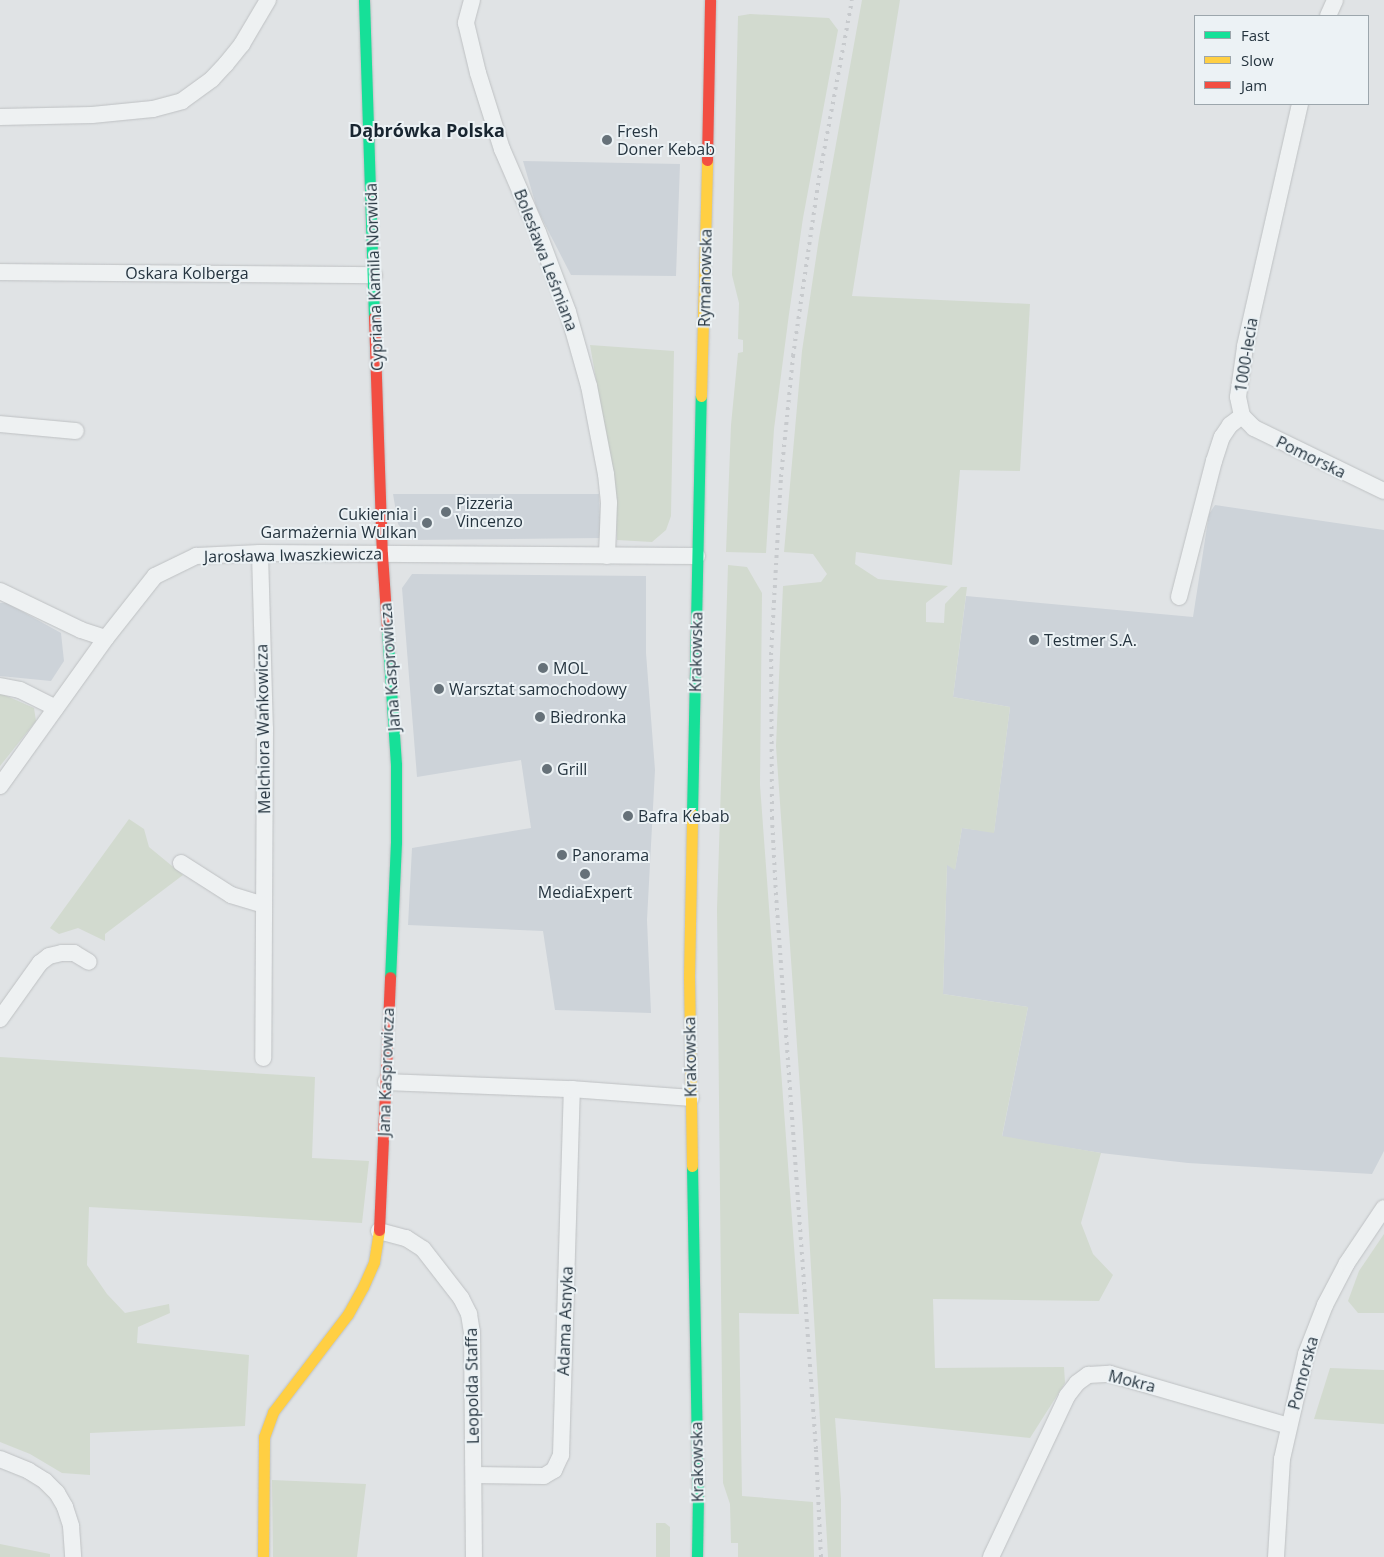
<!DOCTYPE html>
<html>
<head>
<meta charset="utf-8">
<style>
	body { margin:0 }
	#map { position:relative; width:1384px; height:1557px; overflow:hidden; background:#e0e3e5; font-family:"Open Sans",sans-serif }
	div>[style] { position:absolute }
	.built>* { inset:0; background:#cdd3d9 }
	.green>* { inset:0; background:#d2dacf }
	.roads { filter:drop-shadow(0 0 1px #bec1c3) drop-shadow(0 0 1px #bec1c3) }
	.street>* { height:16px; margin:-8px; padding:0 8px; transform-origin:8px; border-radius:8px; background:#eef1f2 }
	.fast>* { height:11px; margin:-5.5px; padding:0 5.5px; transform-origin:5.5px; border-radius:5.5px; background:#16e098 }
	.slow>* { height:11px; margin:-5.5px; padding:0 5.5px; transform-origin:5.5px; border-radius:5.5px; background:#ffcf43 }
	.jam>* { height:11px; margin:-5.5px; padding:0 5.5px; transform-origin:5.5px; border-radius:5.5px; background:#f24e42 }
	.rail>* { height:4px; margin-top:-2px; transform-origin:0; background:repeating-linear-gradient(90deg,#c7cacd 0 2.5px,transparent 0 7.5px) }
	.dots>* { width:14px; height:14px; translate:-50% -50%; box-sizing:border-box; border:2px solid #ecf2f5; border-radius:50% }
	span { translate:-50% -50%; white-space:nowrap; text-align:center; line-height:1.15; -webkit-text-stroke:4px #ecf2f5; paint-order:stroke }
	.poi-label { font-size:16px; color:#25343f }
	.left { translate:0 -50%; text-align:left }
	.right { translate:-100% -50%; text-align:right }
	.street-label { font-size:16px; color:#25343f }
	.neighbourhood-label { font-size:18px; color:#182530; font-weight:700 }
	.legend { position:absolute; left:1194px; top:15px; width:175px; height:90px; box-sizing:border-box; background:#ecf2f5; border:1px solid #9ca6ac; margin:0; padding:6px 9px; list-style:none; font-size:15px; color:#25343f }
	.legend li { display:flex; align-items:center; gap:10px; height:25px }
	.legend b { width:25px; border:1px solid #9ca6ac }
</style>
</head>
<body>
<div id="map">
	<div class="built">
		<div style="clip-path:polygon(523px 161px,680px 164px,676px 276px,571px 275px,537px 209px)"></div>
		<div style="clip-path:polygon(393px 494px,599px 494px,601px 538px,410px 540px,398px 524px)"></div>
		<div style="clip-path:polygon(1215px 505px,1384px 530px,1384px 1151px,1372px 1174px,1188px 1163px,1101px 1153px,1002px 1137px,1028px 1007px,943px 994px,947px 864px,955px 869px,962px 828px,994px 832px,1010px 707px,953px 697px,966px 596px,1193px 617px,1209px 514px)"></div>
		<div style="clip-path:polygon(412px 574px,646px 576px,646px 653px,655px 770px,647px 920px,651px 1013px,555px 1010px,543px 931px,408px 925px,412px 848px,531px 828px,521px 760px,417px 777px,402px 588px)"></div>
		<div style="clip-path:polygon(0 603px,7px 603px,61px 633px,64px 661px,51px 681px,0 676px)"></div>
	</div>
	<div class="green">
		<div style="clip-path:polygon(862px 0,900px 0,852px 296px,1030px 304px,1020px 471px,960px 470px,952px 565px,856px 552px,855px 564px,878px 579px,948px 586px,926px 603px,926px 622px,944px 623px,945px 604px,961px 587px,967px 587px,953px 697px,1010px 707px,994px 833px,962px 828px,955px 870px,947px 865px,943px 994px,1028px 1007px,1002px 1136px,1101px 1153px,1081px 1223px,1093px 1254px,1113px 1275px,1099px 1301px,933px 1299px,935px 1368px,1064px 1367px,1065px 1383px,1030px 1438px,835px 1418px,841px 1499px,841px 1557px,828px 1557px,803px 1131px,776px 746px,783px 586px,821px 582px,827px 574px,813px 554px,784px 552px,802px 351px,819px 238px)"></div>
		<div style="clip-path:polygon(750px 14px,829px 18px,838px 30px,803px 218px,789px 314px,774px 429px,766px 553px,726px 552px,731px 425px,738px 353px,743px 352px,743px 340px,738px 339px,739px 303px,732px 275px,738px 16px)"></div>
		<div style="clip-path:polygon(590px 345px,674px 351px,671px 516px,666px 530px,652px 542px,617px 540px,615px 488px)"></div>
		<div style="clip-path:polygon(728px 565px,747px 567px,762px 593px,760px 785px,799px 1314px,739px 1313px,742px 1496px,813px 1502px,814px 1557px,733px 1557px,738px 1557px,738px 1543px,731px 1543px,730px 1504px,723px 1483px,717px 909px)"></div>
		<div style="clip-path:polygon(0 693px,34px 708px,36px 721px,0 766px)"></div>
		<div style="clip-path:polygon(129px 819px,144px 829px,149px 847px,183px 875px,105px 934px,105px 941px,78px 928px,59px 934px,50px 928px)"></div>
		<div style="clip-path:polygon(0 1057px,315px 1077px,312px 1158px,369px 1161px,362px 1223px,89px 1207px,87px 1265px,107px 1294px,125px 1313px,169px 1304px,170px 1313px,138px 1327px,137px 1343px,249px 1355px,245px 1426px,90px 1433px,90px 1475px,62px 1473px,30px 1454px,0 1442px)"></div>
		<div style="clip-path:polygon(1384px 1234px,1384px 1313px,1358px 1313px,1348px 1301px,1359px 1271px)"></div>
		<div style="clip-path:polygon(1330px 1368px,1384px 1370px,1384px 1424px,1314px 1419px)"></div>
		<div style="clip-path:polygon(272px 1480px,366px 1484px,357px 1557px,273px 1557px)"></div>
		<div style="clip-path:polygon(656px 1523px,665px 1523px,670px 1527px,670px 1557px,656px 1557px)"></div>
		<div style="clip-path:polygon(0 1544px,50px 1554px,50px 1557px,0 1557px)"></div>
	</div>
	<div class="roads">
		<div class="street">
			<div style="left:472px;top:0;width:24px;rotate:105deg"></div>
			<div style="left:466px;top:23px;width:51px;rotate:76.5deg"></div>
			<div style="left:478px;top:73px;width:80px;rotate:72.5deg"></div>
			<div style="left:502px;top:149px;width:90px;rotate:66.6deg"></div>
			<div style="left:538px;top:232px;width:85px;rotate:69.4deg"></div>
			<div style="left:568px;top:312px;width:77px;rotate:74.2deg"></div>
			<div style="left:589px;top:386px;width:90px;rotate:79.1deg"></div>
			<div style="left:606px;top:474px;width:29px;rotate:84deg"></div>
			<div style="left:609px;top:503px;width:53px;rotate:92.2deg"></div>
			<div style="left:1328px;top:16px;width:17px;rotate:-66deg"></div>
			<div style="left:1300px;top:104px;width:249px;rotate:102.8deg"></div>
			<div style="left:1245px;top:347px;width:50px;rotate:98deg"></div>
			<div style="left:1238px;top:397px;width:19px;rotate:78deg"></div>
			<div style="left:1242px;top:416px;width:17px;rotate:45deg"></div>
			<div style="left:1254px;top:428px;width:144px;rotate:25.9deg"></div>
			<div style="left:0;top:117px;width:92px;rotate:-1.2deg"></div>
			<div style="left:92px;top:115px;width:61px;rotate:-5.6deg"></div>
			<div style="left:153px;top:109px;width:30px;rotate:-15deg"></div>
			<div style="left:182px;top:101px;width:37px;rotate:-36deg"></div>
			<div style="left:212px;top:79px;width:21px;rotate:-47deg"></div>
			<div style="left:226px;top:64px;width:26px;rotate:-51deg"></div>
			<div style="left:242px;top:44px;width:51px;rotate:-59.4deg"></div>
			<div style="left:0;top:272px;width:374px;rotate:0.5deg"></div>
			<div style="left:0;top:424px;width:76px;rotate:5.3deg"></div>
			<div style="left:260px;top:553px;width:176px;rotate:88.4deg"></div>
			<div style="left:265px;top:729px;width:329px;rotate:90.3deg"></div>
			<div style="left:0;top:591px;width:90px;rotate:25.7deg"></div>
			<div style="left:81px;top:630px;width:26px;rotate:18deg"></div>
			<div style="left:1179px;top:597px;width:140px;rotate:-75.6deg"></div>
			<div style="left:1214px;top:461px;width:25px;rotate:-72deg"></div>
			<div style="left:1222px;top:437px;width:14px;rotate:-56deg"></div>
			<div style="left:1230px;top:425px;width:15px;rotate:-37deg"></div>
			<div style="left:0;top:686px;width:20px;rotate:11deg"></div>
			<div style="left:20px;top:690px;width:40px;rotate:26.6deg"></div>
			<div style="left:0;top:786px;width:182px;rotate:-54.4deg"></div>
			<div style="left:106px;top:638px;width:79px;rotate:-51.7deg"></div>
			<div style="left:155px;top:576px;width:46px;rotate:-26deg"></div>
			<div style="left:196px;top:556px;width:64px;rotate:-2.7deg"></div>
			<div style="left:260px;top:553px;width:437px;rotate:0.4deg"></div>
			<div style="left:181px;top:863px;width:59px;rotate:32.6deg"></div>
			<div style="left:231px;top:895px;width:34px;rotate:17deg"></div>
			<div style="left:0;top:1019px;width:69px;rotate:-54.5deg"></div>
			<div style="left:40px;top:963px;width:11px;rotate:-38deg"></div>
			<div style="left:49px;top:956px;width:13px;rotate:-13deg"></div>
			<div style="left:62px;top:953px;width:12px"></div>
			<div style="left:74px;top:953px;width:17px;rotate:31deg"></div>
			<div style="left:386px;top:1082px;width:186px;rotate:2.2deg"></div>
			<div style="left:379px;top:1231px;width:28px;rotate:15deg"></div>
			<div style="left:406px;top:1238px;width:20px;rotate:33deg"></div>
			<div style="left:423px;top:1249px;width:62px;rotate:52.2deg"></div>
			<div style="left:461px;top:1298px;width:18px;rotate:63deg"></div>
			<div style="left:469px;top:1314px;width:18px;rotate:81deg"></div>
			<div style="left:472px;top:1332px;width:225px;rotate:89.5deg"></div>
			<div style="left:0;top:1459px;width:31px;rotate:22deg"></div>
			<div style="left:29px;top:1471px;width:19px;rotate:32deg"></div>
			<div style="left:45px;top:1481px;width:17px;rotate:45deg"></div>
			<div style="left:57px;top:1493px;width:16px;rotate:60deg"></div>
			<div style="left:65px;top:1507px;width:20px;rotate:72deg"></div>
			<div style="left:71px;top:1526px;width:31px;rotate:86deg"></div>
			<div style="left:474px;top:1475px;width:70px;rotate:0.8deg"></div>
			<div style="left:544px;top:1476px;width:12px;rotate:-31deg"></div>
			<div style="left:554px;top:1470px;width:17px;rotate:-65deg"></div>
			<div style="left:561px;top:1455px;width:366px;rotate:-88.3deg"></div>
			<div style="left:572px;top:1089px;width:119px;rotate:4.3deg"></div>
			<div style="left:991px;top:1557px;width:178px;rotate:-64.7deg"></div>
			<div style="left:1067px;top:1396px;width:16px;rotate:-52deg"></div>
			<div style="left:1077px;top:1383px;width:14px;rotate:-36deg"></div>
			<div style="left:1088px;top:1375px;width:22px;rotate:-3deg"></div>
			<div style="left:1110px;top:1374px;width:186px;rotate:16.2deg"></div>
			<div style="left:1276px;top:1557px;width:98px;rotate:-86.5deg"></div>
			<div style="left:1282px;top:1459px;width:108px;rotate:-77.1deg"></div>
			<div style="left:1306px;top:1354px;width:53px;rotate:-68.8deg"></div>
			<div style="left:1325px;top:1305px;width:47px;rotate:-62.4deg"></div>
			<div style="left:1347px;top:1263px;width:66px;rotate:-56.1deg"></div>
		</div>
		<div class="fast">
			<div style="left:364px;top:0;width:317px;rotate:88.2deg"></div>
			<div style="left:387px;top:629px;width:136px;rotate:86.2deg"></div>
			<div style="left:396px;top:765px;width:77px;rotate:90deg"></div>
			<div style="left:396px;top:842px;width:135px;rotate:92.5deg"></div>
			<div style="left:692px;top:814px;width:418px;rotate:-88.8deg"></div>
			<div style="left:692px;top:1166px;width:328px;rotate:89deg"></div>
			<div style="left:698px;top:1494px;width:63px;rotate:90.9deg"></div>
		</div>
		<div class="slow">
			<div style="left:701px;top:396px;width:236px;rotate:-88.5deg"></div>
			<div style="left:692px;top:1166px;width:189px;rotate:-90.9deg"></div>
			<div style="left:689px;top:977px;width:163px;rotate:-88.9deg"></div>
			<div style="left:263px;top:1557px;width:120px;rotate:-89.5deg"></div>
			<div style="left:264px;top:1437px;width:27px;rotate:-70deg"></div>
			<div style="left:273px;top:1412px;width:123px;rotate:-52.6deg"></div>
			<div style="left:348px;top:1314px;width:31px;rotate:-61deg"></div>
			<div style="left:363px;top:1287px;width:27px;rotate:-66deg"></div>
			<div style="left:374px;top:1262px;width:32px;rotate:-81deg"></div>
		</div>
		<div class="jam">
			<div style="left:707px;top:160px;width:160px;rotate:-88.9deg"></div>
			<div style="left:374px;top:317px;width:237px;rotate:88.1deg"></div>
			<div style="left:382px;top:554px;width:75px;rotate:86.2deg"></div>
			<div style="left:379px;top:1230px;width:253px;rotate:-87.5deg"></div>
		</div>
	</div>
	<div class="rail">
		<div style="left:821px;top:1557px;width:108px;rotate:-92.7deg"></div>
		<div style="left:816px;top:1449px;width:555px;rotate:-94.13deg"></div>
		<div style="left:776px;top:895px;width:76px;rotate:-93deg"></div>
		<div style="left:772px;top:819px;width:164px;rotate:-90.3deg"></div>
		<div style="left:771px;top:655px;width:178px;rotate:-86.8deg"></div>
		<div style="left:781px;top:477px;width:122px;rotate:-84.3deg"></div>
		<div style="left:793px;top:356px;width:180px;rotate:-81.7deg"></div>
		<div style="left:819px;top:178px;width:181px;rotate:-79.5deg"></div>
	</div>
	<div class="dots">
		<div style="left:607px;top:140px;background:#667179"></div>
		<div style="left:446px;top:512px;background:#667179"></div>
		<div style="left:427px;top:523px;background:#667179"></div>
		<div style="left:1034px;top:640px;background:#667179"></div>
		<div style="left:543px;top:668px;background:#667179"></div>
		<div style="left:439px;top:689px;background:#667179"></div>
		<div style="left:540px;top:717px;background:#667179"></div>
		<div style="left:547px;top:769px;background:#667179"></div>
		<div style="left:628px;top:816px;background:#667179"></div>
		<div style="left:562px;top:855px;background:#667179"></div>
		<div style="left:585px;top:874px;background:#667179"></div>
	</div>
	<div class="poi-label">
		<span class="left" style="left:617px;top:140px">Fresh<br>Doner Kebab</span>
		<span class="left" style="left:456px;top:512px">Pizzeria<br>Vincenzo</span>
		<span class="right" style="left:417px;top:523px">Cukiernia i<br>Garmażernia Wulkan</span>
		<span class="left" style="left:1044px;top:640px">Testmer S.A.</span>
		<span class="left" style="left:553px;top:668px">MOL</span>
		<span class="left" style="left:449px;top:689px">Warsztat samochodowy</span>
		<span class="left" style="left:550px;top:717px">Biedronka</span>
		<span class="left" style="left:557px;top:769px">Grill</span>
		<span class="left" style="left:638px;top:816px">Bafra Kebab</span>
		<span class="left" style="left:572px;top:855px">Panorama</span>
		<span style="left:585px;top:892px">MediaExpert</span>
	</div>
	<div class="street-label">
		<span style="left:546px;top:260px;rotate:69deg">Bolesława Leśmiana</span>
		<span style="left:187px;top:273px">Oskara Kolberga</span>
		<span style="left:374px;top:277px;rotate:-92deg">Cypriana Kamila Norwida</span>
		<span style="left:705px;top:278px;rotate:-89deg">Rymanowska</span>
		<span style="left:1246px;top:355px;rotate:-81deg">1000-lecia</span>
		<span style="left:1311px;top:457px;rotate:26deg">Pomorska</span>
		<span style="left:293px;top:555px;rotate:-1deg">Jarosława Iwaszkiewicza</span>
		<span style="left:696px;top:652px;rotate:-89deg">Krakowska</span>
		<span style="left:390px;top:667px;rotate:-94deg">Jana Kasprowicza</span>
		<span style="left:263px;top:729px;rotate:-91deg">Melchiora Wańkowicza</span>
		<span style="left:690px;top:1057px;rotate:-91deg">Krakowska</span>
		<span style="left:386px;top:1072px;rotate:-88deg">Jana Kasprowicza</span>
		<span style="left:565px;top:1321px;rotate:-88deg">Adama Asnyka</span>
		<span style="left:1303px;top:1373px;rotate:-75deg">Pomorska</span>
		<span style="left:1132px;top:1381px;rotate:14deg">Mokra</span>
		<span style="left:472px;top:1386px;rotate:-91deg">Leopolda Staffa</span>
		<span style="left:697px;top:1462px;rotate:-91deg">Krakowska</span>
	</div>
	<div class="neighbourhood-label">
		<span style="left:427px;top:130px">Dąbrówka Polska</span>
	</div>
	<ul class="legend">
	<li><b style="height:6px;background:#16e098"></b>Fast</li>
	<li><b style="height:6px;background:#ffcf43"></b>Slow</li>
	<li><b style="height:6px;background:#f24e42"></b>Jam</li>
	</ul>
</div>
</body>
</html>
